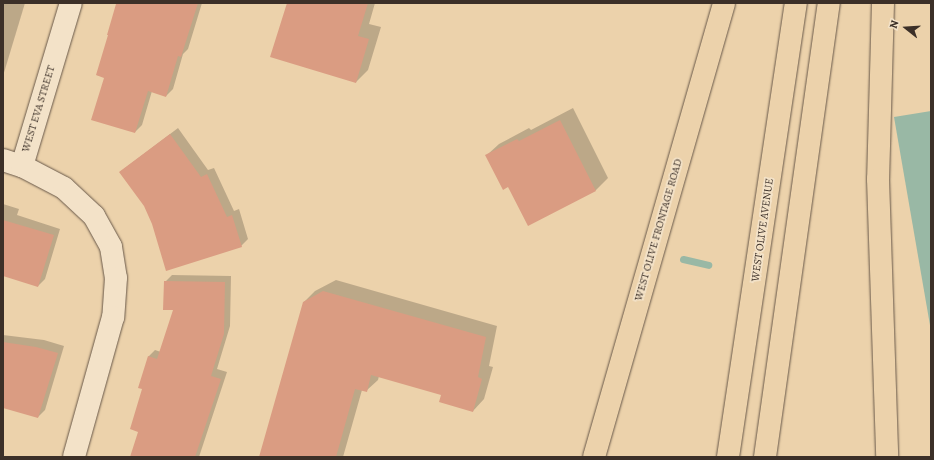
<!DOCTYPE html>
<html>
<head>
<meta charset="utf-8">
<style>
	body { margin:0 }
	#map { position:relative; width:934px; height:460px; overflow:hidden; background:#ecd2ab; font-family:Alegreya,serif }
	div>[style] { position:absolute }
	.water>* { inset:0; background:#99b8a5 }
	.shadow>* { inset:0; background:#0003 }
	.stream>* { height:7px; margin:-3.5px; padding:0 3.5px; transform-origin:3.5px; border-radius:3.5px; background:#99b8a5 }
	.building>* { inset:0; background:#da9c82 }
	.roads { filter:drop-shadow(0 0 1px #685849) drop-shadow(0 0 1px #685849) }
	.minor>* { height:22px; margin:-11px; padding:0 11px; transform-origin:11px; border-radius:11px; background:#f3e2c8 }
	.major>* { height:22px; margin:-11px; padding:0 11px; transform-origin:11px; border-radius:11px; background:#ecd2ab }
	span { translate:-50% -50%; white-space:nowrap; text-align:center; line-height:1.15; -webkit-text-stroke:3.5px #f3e2c8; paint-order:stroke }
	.street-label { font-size:11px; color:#3c3028 }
	.frame { position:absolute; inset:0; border:4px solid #3c3028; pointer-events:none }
	.north { position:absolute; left:886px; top:8px; width:40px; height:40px; -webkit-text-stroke:3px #f3e2c8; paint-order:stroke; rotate:287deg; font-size:11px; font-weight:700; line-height:16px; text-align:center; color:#3c3028 }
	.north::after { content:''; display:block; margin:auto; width:14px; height:18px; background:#3c3028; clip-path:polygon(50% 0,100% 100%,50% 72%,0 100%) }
</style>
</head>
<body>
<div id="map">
	<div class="water">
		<div style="clip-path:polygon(931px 111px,931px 331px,894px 117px)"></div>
	</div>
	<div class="shadow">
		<div style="clip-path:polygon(3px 3px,25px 3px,3px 76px)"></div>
		<div style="clip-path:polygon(119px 3px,202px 3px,188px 49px,183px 54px,173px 89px,166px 96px,152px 91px,142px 125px,135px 132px,105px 77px,97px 75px)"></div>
		<div style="clip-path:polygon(288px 3px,375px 3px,369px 24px,381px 27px,368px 70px,356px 82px)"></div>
		<div style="clip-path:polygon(573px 108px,608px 178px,596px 190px,528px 224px,509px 186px,487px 155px,499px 144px,529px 128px,531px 130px)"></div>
		<div style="clip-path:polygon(178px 128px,208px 170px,214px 168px,234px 211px,239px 209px,248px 239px,241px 246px,153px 223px,145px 206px,120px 172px)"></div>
		<div style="clip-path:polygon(3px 204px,19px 209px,17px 215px,60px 229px,45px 279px,38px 286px,3px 275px)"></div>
		<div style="clip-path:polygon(172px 275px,231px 276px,230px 326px,217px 369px,227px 372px,199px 457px,131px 457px,139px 431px,148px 357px,155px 350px,161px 352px,174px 309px,165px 282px)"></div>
		<div style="clip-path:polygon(336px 280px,497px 326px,489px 366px,493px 367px,484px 399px,473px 411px,442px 394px,379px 376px,378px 380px,366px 391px,362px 390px,343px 457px,260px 457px,304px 302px,315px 291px)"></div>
		<div style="clip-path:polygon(3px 335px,44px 340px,64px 346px,45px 410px,38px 417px,3px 407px)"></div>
	</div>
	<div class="stream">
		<div style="left:683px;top:259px;width:26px;rotate:13deg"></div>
	</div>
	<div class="building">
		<div style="clip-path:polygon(122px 3px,198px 3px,181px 57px,178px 56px,166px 97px,148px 91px,135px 133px,91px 120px,104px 78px,96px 75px,108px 35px,107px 35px,116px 4px)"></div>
		<div style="clip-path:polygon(287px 3px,368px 3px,358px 36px,369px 39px,356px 83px,270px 57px)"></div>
		<div style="clip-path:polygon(560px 120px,596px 191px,528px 226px,508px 187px,503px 190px,485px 155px,517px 139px,519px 141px)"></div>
		<div style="clip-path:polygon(170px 134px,201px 177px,207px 174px,227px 217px,232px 215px,242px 247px,166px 271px,152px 224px,144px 206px,119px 172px)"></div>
		<div style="clip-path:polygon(3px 220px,54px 235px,38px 287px,3px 276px)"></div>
		<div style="clip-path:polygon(164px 281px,225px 282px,224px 334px,211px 376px,221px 379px,195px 457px,130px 457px,138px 432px,130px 429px,142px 389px,138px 388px,148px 356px,157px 359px,173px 310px,163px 310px)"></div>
		<div style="clip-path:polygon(323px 291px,486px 337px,478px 377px,482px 379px,473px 412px,439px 402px,441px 395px,371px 375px,367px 392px,355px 389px,336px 457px,259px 457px,303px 302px)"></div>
		<div style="clip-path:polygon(3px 342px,36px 347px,58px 353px,38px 418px,3px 408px)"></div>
	</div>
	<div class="roads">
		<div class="minor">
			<div style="left:3px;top:160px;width:20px;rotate:18deg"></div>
			<div style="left:22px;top:166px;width:47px;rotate:27.6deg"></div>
			<div style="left:64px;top:188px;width:41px;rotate:43deg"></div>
			<div style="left:94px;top:216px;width:35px;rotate:61deg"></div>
			<div style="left:111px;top:247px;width:31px;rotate:81deg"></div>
			<div style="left:116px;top:278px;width:39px;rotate:94deg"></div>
			<div style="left:113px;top:317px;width:145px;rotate:105.6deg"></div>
			<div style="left:22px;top:166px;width:170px;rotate:-73.3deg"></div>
		</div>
		<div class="major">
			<div style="left:883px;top:3px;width:176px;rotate:91.6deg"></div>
			<div style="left:878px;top:179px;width:278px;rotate:88.1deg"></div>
			<div style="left:594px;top:457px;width:472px;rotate:-74deg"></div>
			<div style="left:728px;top:457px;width:459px;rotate:-81.5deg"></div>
			<div style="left:765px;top:457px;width:458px;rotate:-82deg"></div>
		</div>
	</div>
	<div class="street-label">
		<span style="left:39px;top:109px;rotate:-73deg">WEST EVA STREET</span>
		<span style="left:659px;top:230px;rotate:-74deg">WEST OLIVE FRONTAGE ROAD</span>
		<span style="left:763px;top:230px;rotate:-82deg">WEST OLIVE AVENUE</span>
	</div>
	<div class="frame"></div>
	<div class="north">N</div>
</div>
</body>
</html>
